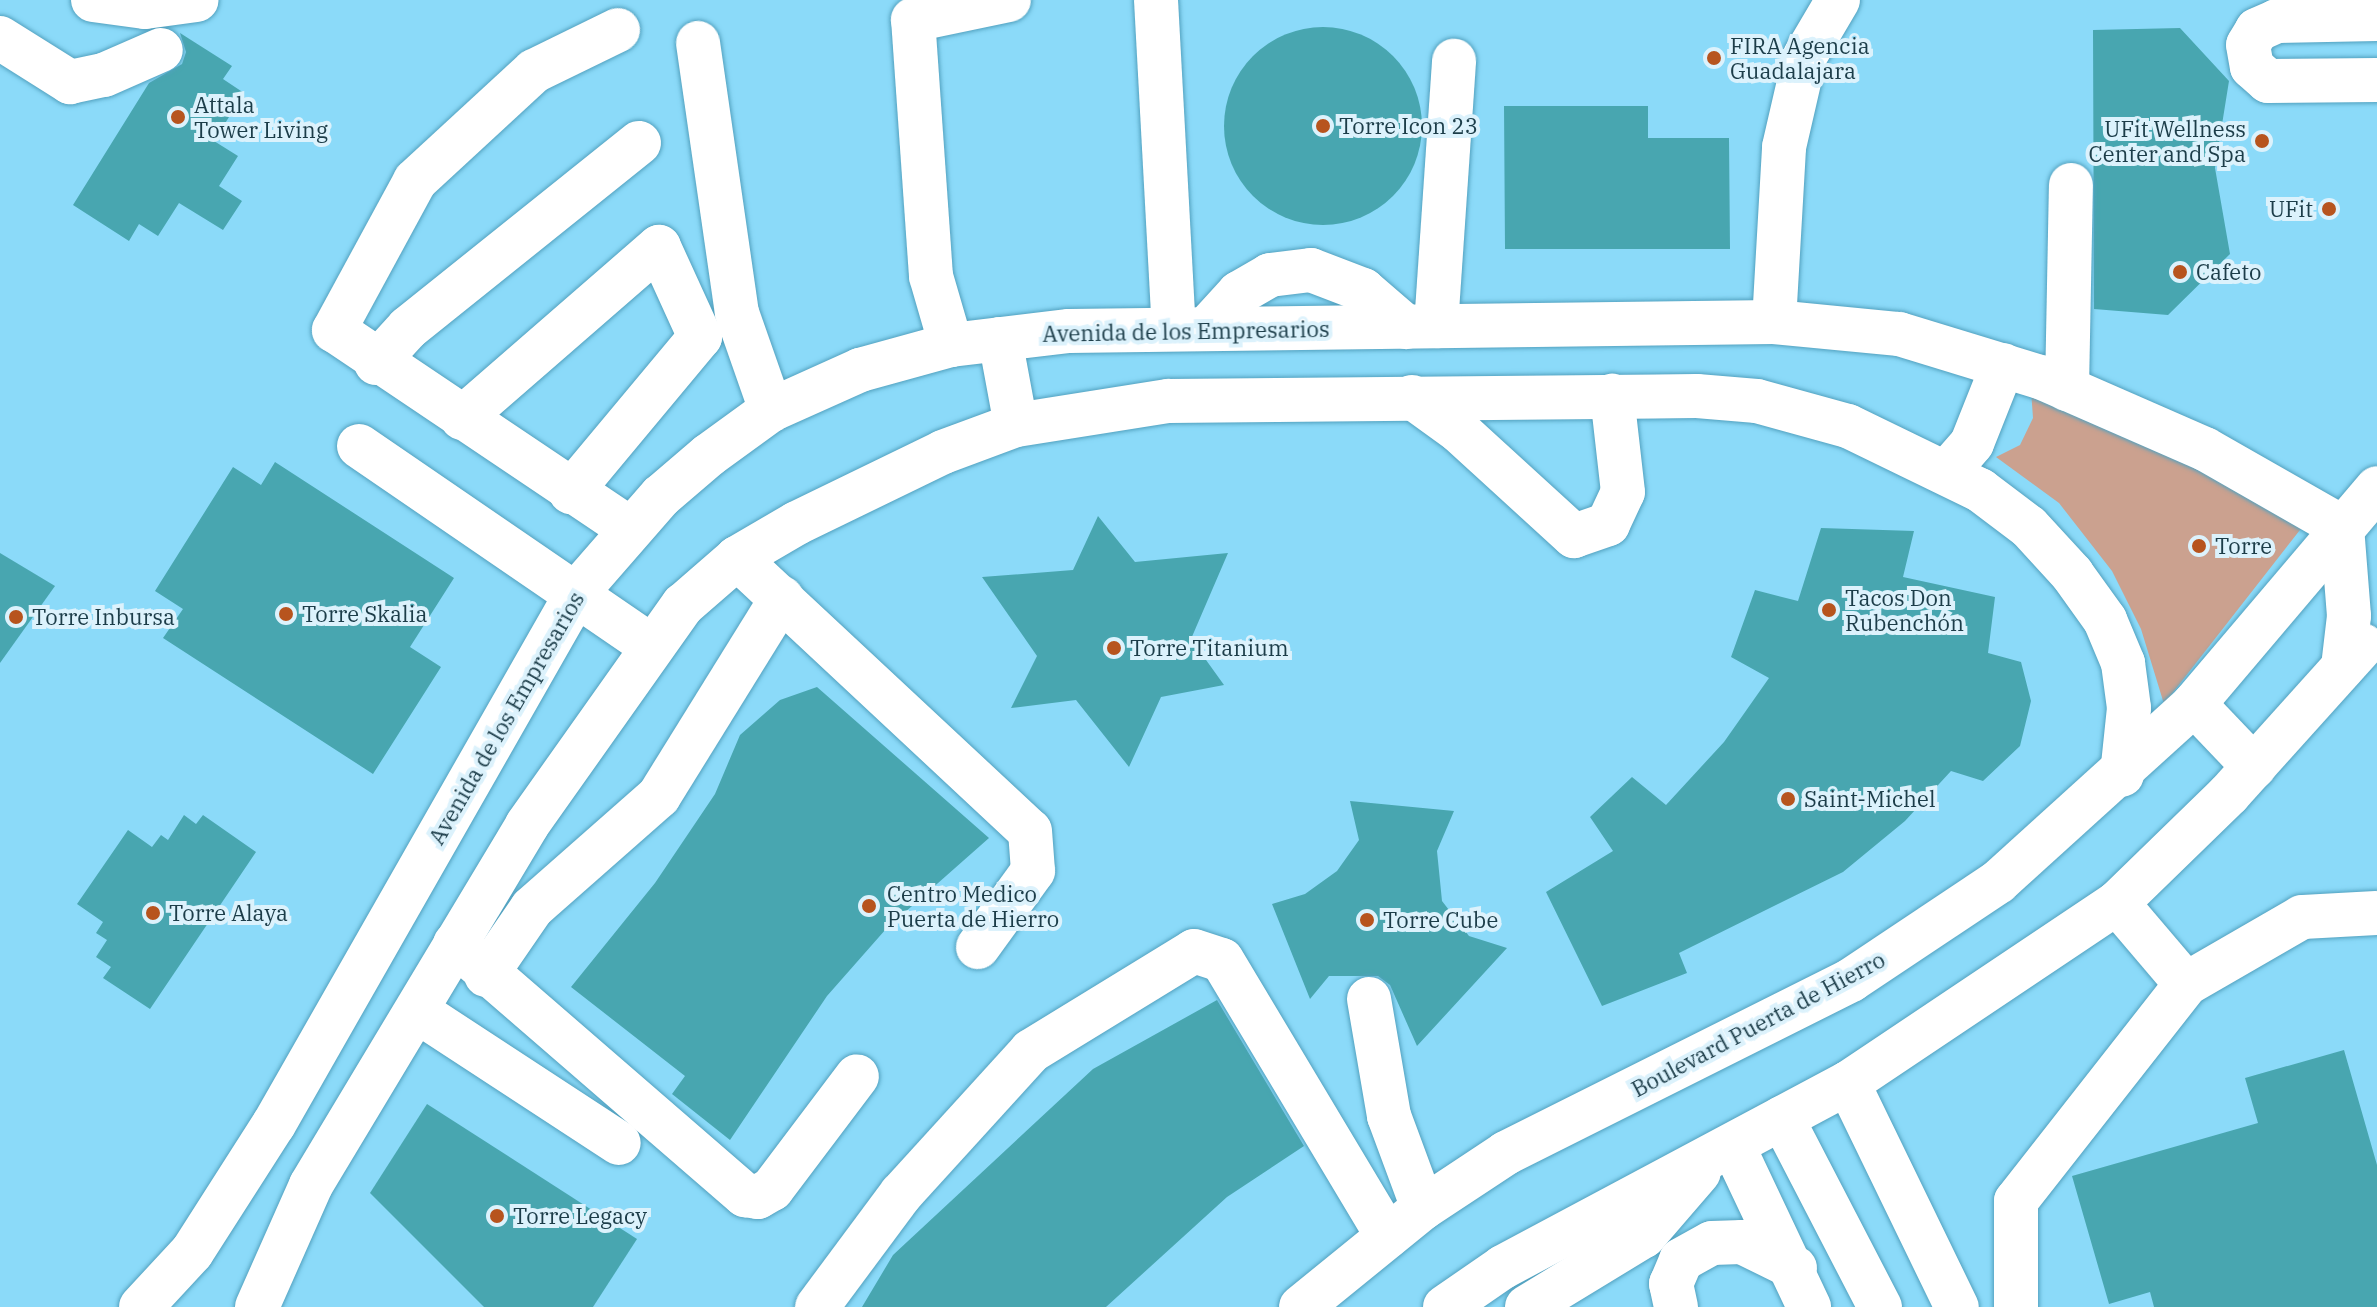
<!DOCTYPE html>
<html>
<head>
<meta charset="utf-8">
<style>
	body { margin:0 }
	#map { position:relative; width:2377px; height:1307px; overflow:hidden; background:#8bdaf9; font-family:"IBM Plex Serif",serif }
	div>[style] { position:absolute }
	.green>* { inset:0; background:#cba18f }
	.building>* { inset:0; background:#48a6b0 }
	.round { border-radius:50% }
	.roads { filter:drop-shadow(0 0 2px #52a1bf) drop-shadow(0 0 2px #52a1bf) }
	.minor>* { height:44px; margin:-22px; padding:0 22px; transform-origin:22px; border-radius:22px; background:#fff }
	.dots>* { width:22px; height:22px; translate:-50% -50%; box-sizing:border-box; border:4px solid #dcf2fc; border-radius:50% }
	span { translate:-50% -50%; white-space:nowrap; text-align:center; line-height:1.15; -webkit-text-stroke:8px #dcf2fc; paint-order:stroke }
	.poi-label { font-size:22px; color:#1c3d49 }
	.left { translate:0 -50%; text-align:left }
	.right { translate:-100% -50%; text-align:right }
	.street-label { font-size:22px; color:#1c3d49 }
</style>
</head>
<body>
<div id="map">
	<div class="green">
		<div style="clip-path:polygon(2031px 390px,2307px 521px,2164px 704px,2141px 629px,2112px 571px,2059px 503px,1996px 457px,2020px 445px,2033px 418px)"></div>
	</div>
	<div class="building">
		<div class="round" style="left:1224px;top:27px;width:198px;height:198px"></div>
		<div style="clip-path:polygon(2180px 28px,2229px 81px,2215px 168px,2230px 254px,2168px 315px,2094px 309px,2093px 30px)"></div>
		<div style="clip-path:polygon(180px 33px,232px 66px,223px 79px,244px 93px,214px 141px,238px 156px,219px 186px,242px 201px,223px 230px,179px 203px,158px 236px,139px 224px,129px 241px,73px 205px,149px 83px,182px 64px,186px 52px)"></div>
		<div style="clip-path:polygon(1504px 106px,1648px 106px,1648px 138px,1729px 138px,1730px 249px,1505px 249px)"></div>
		<div style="clip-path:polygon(275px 462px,454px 578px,410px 647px,441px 667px,373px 774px,163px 638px,183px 609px,155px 591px,233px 467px,261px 485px)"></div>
		<div style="clip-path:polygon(1098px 516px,1135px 562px,1228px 553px,1191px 639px,1224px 685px,1161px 697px,1129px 767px,1076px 700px,1011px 708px,1037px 656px,982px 577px,1073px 570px)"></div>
		<div style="clip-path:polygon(1821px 528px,1914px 531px,1903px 577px,1995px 597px,1988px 653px,2021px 662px,2031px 701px,2020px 746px,1983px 781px,1951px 771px,1905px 821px,1843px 872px,1679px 953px,1687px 973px,1602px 1006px,1546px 892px,1613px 851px,1590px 817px,1632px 777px,1666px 805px,1724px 742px,1769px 678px,1731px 657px,1755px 590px,1798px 601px)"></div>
		<div style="clip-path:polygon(0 553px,55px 586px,0 663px)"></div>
		<div style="clip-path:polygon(817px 687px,989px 838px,886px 929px,827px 996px,730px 1140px,672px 1094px,685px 1076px,571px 987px,655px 883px,715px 794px,740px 735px,780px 700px)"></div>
		<div style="clip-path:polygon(1350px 801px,1454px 811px,1437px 851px,1442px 901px,1469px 936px,1507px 948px,1417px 1046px,1390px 985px,1378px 976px,1329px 976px,1310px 999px,1272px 904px,1305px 894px,1337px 871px,1359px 840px)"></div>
		<div style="clip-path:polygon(184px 815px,196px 824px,203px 815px,256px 852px,150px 1009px,103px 978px,111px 967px,96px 957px,107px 940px,96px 933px,103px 922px,77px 904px,128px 830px,152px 847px,161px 835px,168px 840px)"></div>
		<div style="clip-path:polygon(1217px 1000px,1304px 1146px,1227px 1197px,1106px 1307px,862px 1307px,893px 1255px,1093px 1069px)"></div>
		<div style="clip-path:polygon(2344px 1050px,2377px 1165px,2377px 1307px,2154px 1307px,2150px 1292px,2109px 1304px,2072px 1176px,2258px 1123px,2245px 1078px)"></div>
		<div style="clip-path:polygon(427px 1104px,637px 1239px,593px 1307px,484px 1307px,370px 1193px)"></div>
	</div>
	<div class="roads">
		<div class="minor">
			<div style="left:93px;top:0;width:52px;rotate:7.7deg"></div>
			<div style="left:145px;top:7px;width:52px;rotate:-7.7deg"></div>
			<div style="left:1156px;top:0;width:329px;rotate:86.9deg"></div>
			<div style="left:2377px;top:19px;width:100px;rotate:178.9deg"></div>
			<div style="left:2277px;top:21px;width:22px;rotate:156deg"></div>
			<div style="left:2257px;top:30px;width:17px;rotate:121deg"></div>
			<div style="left:2248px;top:45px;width:22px;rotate:80deg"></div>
			<div style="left:2252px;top:67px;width:21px;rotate:41deg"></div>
			<div style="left:2268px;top:81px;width:109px;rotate:-0.5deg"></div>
			<div style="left:618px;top:30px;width:93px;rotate:154deg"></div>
			<div style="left:534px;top:71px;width:162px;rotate:137.3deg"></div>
			<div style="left:415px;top:181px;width:170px;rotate:118.5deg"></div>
			<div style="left:334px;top:330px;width:357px;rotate:33.9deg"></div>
			<div style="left:0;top:38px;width:83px;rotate:32.2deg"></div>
			<div style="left:70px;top:82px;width:35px;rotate:-12deg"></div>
			<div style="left:104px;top:75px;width:62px;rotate:-23.7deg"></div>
			<div style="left:698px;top:43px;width:273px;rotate:81.8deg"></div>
			<div style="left:737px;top:313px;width:103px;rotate:70.7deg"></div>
			<div style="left:1774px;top:322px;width:175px;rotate:-86.7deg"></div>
			<div style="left:1784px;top:147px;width:93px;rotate:-77deg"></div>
			<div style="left:1805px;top:56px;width:65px;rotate:-59.5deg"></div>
			<div style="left:1436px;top:326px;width:266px;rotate:-86.1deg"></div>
			<div style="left:1206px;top:329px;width:49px;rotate:-47.5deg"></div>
			<div style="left:1239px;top:293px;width:36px;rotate:-30deg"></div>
			<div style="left:1270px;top:275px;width:41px;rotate:-7deg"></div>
			<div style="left:1311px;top:270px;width:56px;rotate:21deg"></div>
			<div style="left:1363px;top:290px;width:57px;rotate:40.7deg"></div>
			<div style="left:1000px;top:339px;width:87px;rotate:79.5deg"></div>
			<div style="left:951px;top:345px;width:72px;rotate:-106.2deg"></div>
			<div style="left:931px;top:276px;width:257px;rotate:-94deg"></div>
			<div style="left:913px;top:20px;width:98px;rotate:-11.8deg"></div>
			<div style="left:376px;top:363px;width:47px;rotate:-47.6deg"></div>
			<div style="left:408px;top:328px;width:296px;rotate:-38.7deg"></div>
			<div style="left:2067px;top:389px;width:204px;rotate:-88.9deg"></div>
			<div style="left:1412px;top:397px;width:58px;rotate:35.9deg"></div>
			<div style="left:1459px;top:431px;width:156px;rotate:42.4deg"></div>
			<div style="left:1574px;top:536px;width:36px;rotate:-19deg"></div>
			<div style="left:1608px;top:524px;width:35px;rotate:-65deg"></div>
			<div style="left:1623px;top:492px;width:97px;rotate:-96.5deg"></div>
			<div style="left:462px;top:418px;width:261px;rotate:-41deg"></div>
			<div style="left:659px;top:247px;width:99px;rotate:65.5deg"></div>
			<div style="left:700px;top:337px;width:202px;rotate:129.8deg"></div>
			<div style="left:359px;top:446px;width:354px;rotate:34.4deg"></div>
			<div style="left:1947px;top:472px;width:38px;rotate:-49deg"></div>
			<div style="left:1972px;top:443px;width:84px;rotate:-68.3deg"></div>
			<div style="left:737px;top:558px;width:400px;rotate:43deg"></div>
			<div style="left:1030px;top:831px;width:40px;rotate:85.7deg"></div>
			<div style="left:1033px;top:871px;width:94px;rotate:125.9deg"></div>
			<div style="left:2194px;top:704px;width:87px;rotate:46.4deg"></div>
			<div style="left:2117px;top:903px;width:106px;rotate:49.6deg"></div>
			<div style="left:455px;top:944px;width:384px;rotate:40.9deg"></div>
			<div style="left:745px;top:1195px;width:13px;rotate:9deg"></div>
			<div style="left:758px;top:1197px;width:16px;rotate:-30deg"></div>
			<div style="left:772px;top:1189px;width:141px;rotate:-53deg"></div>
			<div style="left:486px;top:975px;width:81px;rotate:-55.5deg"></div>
			<div style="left:532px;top:908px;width:169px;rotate:-41.4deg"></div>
			<div style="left:659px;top:796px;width:233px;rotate:-58.2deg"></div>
			<div style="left:1369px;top:999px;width:119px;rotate:80.3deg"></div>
			<div style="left:1389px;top:1116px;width:98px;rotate:69.7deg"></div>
			<div style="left:417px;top:1011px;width:241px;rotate:33.2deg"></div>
			<div style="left:1848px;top:1083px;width:249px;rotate:64.1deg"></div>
			<div style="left:1782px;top:1118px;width:213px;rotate:62.6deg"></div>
			<div style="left:1733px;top:1146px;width:178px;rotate:64.7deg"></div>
			<div style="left:141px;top:1307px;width:75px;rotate:-47.2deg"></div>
			<div style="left:192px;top:1252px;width:152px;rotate:-57.4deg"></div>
			<div style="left:274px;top:1124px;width:614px;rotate:-60.3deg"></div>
			<div style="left:578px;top:591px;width:126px;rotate:-48.9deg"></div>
			<div style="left:661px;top:496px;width:63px;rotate:-40.5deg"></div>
			<div style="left:709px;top:455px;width:77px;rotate:-36deg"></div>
			<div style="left:771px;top:410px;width:98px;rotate:-24.2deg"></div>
			<div style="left:860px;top:370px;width:94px;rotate:-15.4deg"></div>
			<div style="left:951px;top:345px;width:119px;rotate:-6.8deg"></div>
			<div style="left:1069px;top:331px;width:705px;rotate:-0.73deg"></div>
			<div style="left:1774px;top:322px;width:126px;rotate:5.5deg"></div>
			<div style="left:1899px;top:334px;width:147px;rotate:17deg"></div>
			<div style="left:2040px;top:377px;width:180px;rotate:23.6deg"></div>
			<div style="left:2205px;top:449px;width:158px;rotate:29.7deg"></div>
			<div style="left:2342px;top:527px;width:89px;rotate:85.5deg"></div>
			<div style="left:2349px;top:616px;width:51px;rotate:96.7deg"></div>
			<div style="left:257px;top:1307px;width:133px;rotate:-66.1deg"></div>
			<div style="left:311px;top:1185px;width:420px;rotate:-59deg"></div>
			<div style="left:527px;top:825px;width:270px;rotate:-54.7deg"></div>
			<div style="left:683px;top:605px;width:72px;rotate:-41deg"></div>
			<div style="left:737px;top:558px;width:69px;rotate:-30.3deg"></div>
			<div style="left:797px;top:523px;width:162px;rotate:-25.9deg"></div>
			<div style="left:943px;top:452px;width:78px;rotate:-20.3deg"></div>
			<div style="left:1016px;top:425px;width:154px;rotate:-9deg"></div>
			<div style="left:1168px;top:401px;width:529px;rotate:-0.54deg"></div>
			<div style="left:1697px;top:396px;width:60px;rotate:4.8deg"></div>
			<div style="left:1757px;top:401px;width:94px;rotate:15.4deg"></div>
			<div style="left:1848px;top:426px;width:147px;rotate:25.9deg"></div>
			<div style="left:1980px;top:490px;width:61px;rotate:37.1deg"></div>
			<div style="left:2029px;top:527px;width:64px;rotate:47.5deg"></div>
			<div style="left:2072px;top:574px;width:57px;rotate:54.3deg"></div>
			<div style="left:2105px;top:620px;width:47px;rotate:67.3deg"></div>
			<div style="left:2123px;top:663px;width:45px;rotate:82.4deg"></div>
			<div style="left:2129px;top:708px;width:67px;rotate:96deg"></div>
			<div style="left:817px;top:1307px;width:141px;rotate:-53.4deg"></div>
			<div style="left:901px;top:1194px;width:193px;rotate:-47.7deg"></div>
			<div style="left:1031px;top:1051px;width:191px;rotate:-31.5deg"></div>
			<div style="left:1194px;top:951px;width:29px;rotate:18deg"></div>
			<div style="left:1222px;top:960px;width:322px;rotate:59.1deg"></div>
			<div style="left:1301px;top:1307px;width:157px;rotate:-39.1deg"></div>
			<div style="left:1423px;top:1208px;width:100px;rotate:-33.5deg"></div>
			<div style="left:1506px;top:1153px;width:386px;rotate:-26.6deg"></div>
			<div style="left:1851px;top:980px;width:177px;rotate:-33.7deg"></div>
			<div style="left:1998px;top:882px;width:265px;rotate:-42.2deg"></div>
			<div style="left:2194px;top:704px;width:283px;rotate:-49.7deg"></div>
			<div style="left:1445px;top:1307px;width:70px;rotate:-34.6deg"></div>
			<div style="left:1503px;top:1267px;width:391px;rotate:-28.1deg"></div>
			<div style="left:1848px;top:1083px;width:324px;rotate:-33.8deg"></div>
			<div style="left:2117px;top:903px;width:156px;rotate:-44.2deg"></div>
			<div style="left:2229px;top:794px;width:200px;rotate:-48deg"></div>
			<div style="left:1527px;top:1307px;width:137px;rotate:-31.3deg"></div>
			<div style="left:1644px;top:1236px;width:84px;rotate:-49.3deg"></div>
			<div style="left:1676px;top:1307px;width:24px;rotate:-102deg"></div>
			<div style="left:1671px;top:1284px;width:26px;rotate:-67deg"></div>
			<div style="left:1681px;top:1260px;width:35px;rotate:-29deg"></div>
			<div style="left:1712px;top:1243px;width:30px;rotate:-2deg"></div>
			<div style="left:1742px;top:1242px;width:59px;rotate:26.1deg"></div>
			<div style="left:2016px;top:1307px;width:106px;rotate:-90deg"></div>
			<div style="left:2016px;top:1201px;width:276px;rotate:-51.9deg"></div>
			<div style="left:2186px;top:984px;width:134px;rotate:-30deg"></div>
			<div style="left:2302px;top:917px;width:75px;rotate:-3.1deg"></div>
		</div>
	</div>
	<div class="dots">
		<div style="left:1714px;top:58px;background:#b7541e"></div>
		<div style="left:178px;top:117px;background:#b7541e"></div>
		<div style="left:1323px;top:126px;background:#b7541e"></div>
		<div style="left:2262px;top:141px;background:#b7541e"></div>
		<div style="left:2329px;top:209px;background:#b7541e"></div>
		<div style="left:2180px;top:272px;background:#b7541e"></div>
		<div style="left:2199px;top:546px;background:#b7541e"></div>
		<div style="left:1829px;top:610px;background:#b7541e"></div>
		<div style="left:286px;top:614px;background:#b7541e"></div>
		<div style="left:16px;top:617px;background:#b7541e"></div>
		<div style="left:1114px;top:648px;background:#b7541e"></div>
		<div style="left:1788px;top:799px;background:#b7541e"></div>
		<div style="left:869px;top:906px;background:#b7541e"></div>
		<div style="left:153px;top:913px;background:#b7541e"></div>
		<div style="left:1367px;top:920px;background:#b7541e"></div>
		<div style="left:497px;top:1216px;background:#b7541e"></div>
	</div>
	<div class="poi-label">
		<span class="left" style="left:1730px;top:58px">FIRA Agencia<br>Guadalajara</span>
		<span class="left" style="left:194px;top:117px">Attala<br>Tower Living</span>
		<span class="left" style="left:1339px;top:126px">Torre Icon 23</span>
		<span class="right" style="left:2246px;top:141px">UFit Wellness<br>Center and Spa</span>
		<span class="right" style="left:2313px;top:209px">UFit</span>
		<span class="left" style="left:2196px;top:272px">Cafeto</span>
		<span class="left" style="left:2215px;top:546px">Torre</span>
		<span class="left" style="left:1845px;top:610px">Tacos Don<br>Rubenchón</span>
		<span class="left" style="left:302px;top:614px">Torre Skalia</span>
		<span class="left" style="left:32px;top:617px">Torre Inbursa</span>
		<span class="left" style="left:1130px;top:648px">Torre Titanium</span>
		<span class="left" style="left:1804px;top:799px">Saint-Michel</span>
		<span class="left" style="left:887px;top:906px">Centro Medico<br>Puerta de Hierro</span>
		<span class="left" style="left:169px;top:913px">Torre Alaya</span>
		<span class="left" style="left:1383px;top:920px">Torre Cube</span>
		<span class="left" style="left:513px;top:1216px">Torre Legacy</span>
	</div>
	<div class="street-label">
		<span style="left:1186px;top:331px;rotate:-1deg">Avenida de los Empresarios</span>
		<span style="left:506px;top:718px;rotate:-60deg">Avenida de los Empresarios</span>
		<span style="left:1758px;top:1024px;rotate:-28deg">Boulevard Puerta de Hierro</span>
	</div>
</div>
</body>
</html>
